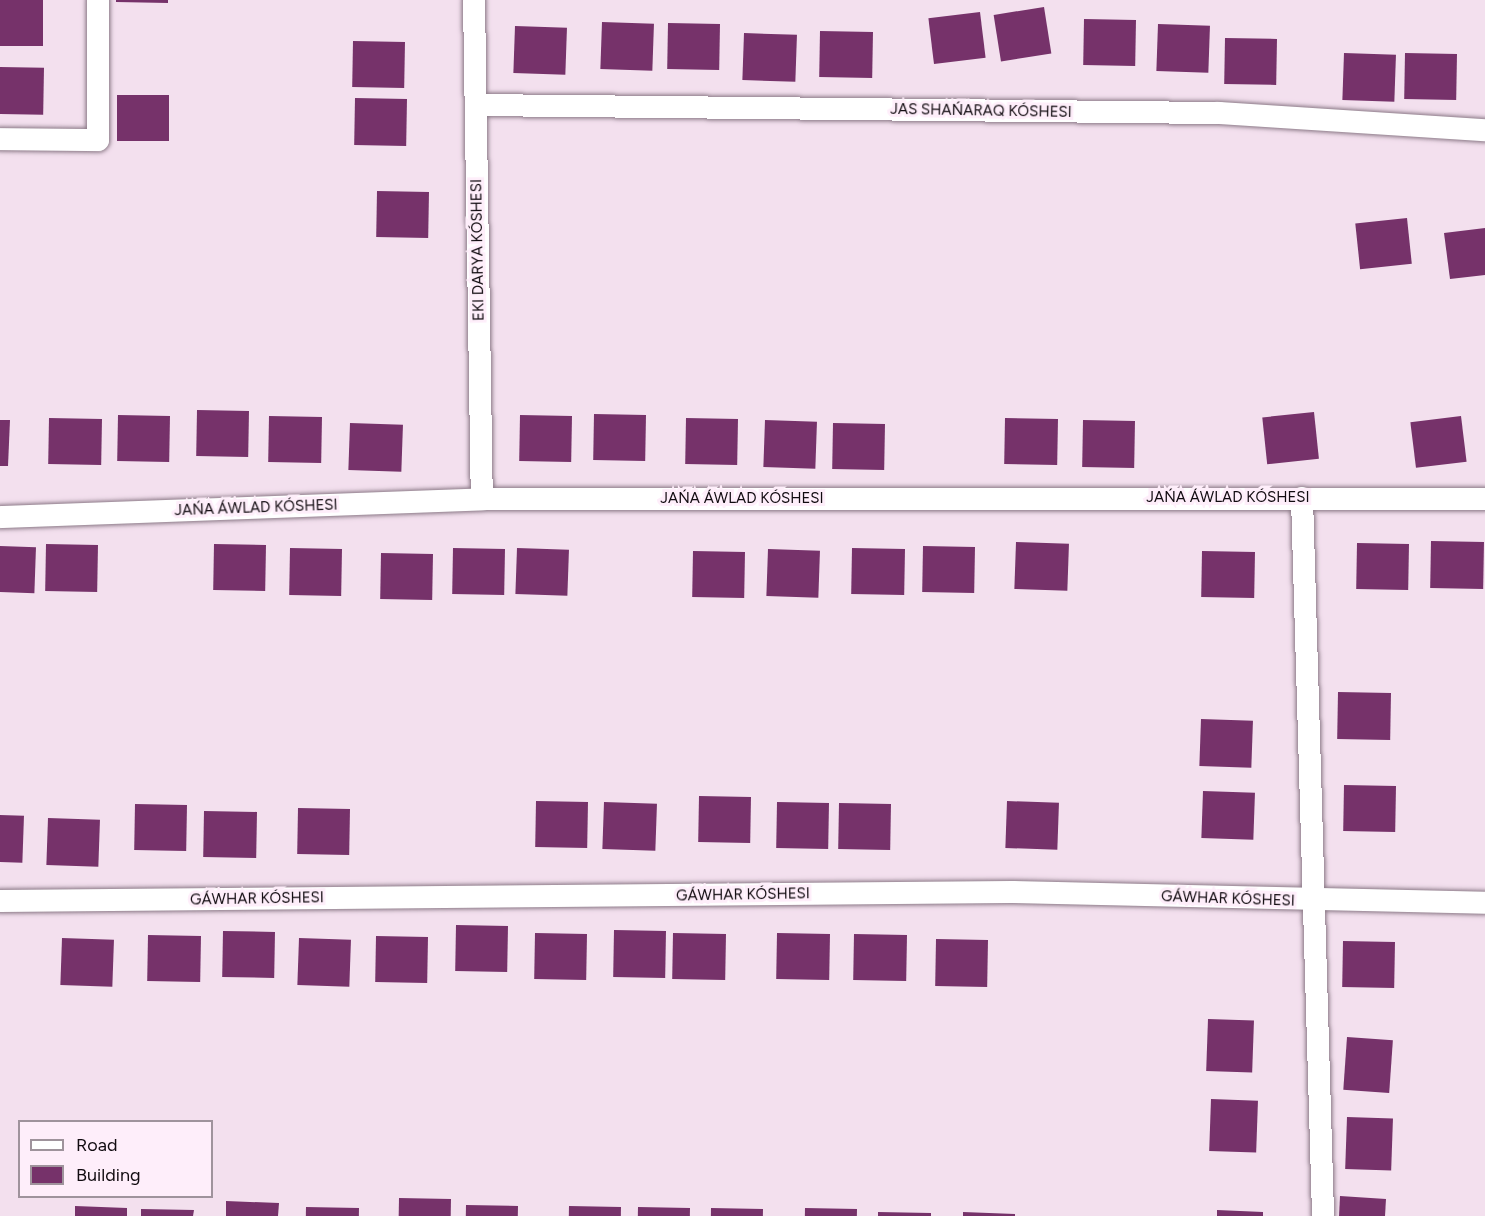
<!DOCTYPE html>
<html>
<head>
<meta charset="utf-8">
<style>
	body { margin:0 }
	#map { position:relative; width:1485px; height:1216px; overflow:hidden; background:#f3e0ee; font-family:Figtree,sans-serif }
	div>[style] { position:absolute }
	.building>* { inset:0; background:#76326a; transform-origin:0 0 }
	.roads { filter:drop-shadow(0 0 2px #8c7a88) drop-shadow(0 0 2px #8c7a88) }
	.street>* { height:22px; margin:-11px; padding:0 11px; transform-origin:11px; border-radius:11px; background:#fff }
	span { translate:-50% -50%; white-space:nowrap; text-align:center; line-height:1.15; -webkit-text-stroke:6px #feeefa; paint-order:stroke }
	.street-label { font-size:15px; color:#110b10 }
	.legend { position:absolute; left:18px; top:1120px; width:195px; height:78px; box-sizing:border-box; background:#feeefa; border:2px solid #9f939c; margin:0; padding:8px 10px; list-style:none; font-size:18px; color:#110b10 }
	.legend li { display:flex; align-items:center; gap:12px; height:30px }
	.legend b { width:30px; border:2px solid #9f939c }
</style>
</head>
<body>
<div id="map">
	<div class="building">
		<div style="left:0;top:0;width:43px;height:46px"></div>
		<div style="clip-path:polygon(116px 0,168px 0,168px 3px,116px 2px)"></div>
		<div style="left:1044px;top:7px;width:47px;height:51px;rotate:81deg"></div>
		<div style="left:980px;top:12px;width:46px;height:52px;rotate:83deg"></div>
		<div style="left:1084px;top:19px;width:52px;height:46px;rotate:1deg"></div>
		<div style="left:602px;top:22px;width:52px;height:47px;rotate:2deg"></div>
		<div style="left:668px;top:23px;width:52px;height:46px;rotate:1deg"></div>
		<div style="left:1158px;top:24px;width:52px;height:47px;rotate:2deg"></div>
		<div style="left:515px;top:26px;width:52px;height:47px;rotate:2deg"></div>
		<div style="left:820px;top:31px;width:53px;height:46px;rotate:1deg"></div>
		<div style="left:744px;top:33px;width:53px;height:47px;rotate:2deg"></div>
		<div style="left:1225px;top:38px;width:52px;height:46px;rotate:1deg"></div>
		<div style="left:353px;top:41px;width:52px;height:46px;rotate:1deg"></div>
		<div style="left:1344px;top:53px;width:52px;height:47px;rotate:2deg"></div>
		<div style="left:1405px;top:53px;width:52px;height:46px;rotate:1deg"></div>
		<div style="left:0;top:67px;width:44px;height:47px;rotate:1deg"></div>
		<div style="left:117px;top:95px;width:52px;height:46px"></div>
		<div style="left:355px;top:98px;width:52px;height:47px;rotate:1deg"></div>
		<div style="left:377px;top:191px;width:52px;height:46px;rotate:1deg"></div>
		<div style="left:1407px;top:218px;width:46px;height:52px;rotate:84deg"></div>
		<div style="clip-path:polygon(1485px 228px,1485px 275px,1450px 279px,1444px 233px)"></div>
		<div style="left:197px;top:410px;width:52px;height:46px;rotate:1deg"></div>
		<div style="left:1314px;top:412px;width:47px;height:52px;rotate:84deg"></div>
		<div style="left:594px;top:414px;width:52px;height:46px;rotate:1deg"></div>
		<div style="left:118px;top:415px;width:52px;height:46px;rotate:1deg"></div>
		<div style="left:520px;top:415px;width:52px;height:46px;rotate:1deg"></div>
		<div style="left:269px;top:416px;width:53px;height:46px;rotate:1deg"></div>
		<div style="left:1461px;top:416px;width:46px;height:51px;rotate:83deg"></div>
		<div style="left:49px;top:418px;width:53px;height:46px;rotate:1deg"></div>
		<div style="left:686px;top:418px;width:52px;height:46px;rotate:1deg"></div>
		<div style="left:1005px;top:418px;width:53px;height:46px;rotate:1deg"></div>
		<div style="clip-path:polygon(0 420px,10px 420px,8px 466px,0 466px)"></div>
		<div style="left:765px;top:420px;width:52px;height:47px;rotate:2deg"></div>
		<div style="left:1083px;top:420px;width:52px;height:47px;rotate:1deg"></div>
		<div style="left:350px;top:423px;width:53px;height:47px;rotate:2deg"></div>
		<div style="left:833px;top:423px;width:52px;height:46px;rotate:1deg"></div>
		<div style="left:1431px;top:541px;width:53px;height:47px;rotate:1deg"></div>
		<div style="left:1016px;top:542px;width:53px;height:47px;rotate:2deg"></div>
		<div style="left:1357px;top:543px;width:52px;height:46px;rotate:1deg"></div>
		<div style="left:46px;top:544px;width:52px;height:47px;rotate:1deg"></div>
		<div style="left:214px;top:544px;width:52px;height:46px;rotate:1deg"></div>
		<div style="left:0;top:546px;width:36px;height:46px;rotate:2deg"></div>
		<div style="left:923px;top:546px;width:52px;height:46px;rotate:1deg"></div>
		<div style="left:290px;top:548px;width:52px;height:47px;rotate:1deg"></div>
		<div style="left:453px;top:548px;width:52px;height:46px;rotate:1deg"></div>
		<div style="left:517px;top:548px;width:52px;height:46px;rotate:2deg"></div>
		<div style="left:852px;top:548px;width:53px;height:46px;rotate:1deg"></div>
		<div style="left:768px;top:549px;width:52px;height:47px;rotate:2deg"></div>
		<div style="left:693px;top:551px;width:52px;height:46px;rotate:1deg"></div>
		<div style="left:1202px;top:551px;width:53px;height:46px;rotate:1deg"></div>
		<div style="left:381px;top:553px;width:52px;height:46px;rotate:1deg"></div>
		<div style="left:1338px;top:692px;width:53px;height:47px;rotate:1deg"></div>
		<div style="left:1201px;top:719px;width:52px;height:47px;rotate:2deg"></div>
		<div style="left:1344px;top:785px;width:52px;height:46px;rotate:1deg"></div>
		<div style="left:1203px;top:791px;width:52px;height:47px;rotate:2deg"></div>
		<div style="left:699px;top:796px;width:52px;height:46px;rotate:1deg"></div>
		<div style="left:536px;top:801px;width:52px;height:46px;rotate:1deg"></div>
		<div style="left:1007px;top:801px;width:52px;height:47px;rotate:2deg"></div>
		<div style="left:604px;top:802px;width:53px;height:47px;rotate:2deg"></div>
		<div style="left:777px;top:802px;width:52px;height:46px;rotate:1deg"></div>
		<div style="left:839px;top:803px;width:52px;height:46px;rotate:1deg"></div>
		<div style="left:135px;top:804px;width:52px;height:46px;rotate:1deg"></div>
		<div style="left:298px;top:808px;width:52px;height:46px;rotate:1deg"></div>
		<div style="left:204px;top:811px;width:53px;height:46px;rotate:1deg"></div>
		<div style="left:0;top:815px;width:24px;height:47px;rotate:2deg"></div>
		<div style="left:48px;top:818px;width:52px;height:47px;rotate:2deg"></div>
		<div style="left:456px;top:925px;width:52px;height:46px;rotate:1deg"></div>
		<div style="left:614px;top:930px;width:52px;height:47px;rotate:1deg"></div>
		<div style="left:223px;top:931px;width:52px;height:46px;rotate:1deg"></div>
		<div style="left:535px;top:933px;width:52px;height:46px;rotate:1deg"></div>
		<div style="left:673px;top:933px;width:53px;height:46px;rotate:1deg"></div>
		<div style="left:777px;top:933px;width:53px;height:46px;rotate:1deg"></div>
		<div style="left:854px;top:934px;width:53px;height:46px;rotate:1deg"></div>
		<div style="left:148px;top:935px;width:53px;height:46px;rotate:1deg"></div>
		<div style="left:376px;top:936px;width:52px;height:46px;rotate:1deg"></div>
		<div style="left:62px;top:938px;width:52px;height:47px;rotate:2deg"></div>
		<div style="left:299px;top:938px;width:52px;height:47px;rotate:2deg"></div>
		<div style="left:936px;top:939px;width:52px;height:47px;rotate:1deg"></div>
		<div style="left:1343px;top:941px;width:52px;height:46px;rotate:1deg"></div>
		<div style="left:1208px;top:1019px;width:46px;height:52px;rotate:2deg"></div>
		<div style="left:1347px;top:1037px;width:46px;height:53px;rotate:4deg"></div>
		<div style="left:1211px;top:1099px;width:47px;height:52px;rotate:2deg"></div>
		<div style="left:1347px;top:1117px;width:46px;height:52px;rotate:2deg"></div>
		<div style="clip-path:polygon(1340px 1196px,1386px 1199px,1385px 1216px,1339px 1216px)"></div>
		<div style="left:399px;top:1198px;width:52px;height:18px;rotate:1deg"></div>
		<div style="clip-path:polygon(226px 1201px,279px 1203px,278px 1216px,226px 1216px)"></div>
		<div style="left:466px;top:1205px;width:52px;height:11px;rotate:1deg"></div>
		<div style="clip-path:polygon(75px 1206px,127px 1208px,127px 1216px,75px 1216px)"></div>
		<div style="left:569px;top:1206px;width:52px;height:10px;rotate:1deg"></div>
		<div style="left:306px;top:1207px;width:53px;height:9px;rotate:1deg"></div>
		<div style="left:638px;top:1207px;width:52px;height:9px;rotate:1deg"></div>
		<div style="left:711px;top:1208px;width:52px;height:8px;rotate:1deg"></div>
		<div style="left:805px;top:1208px;width:52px;height:8px;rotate:1deg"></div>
		<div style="clip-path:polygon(141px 1209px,194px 1210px,193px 1216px,141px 1216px)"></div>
		<div style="clip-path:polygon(1217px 1210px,1263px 1212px,1263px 1216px,1217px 1216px)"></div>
		<div style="clip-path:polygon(878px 1212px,931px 1213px,931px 1216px,878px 1216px)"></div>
		<div style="clip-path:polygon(963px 1212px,1015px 1214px,1015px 1216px,963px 1216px)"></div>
	</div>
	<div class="roads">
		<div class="street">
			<div style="left:474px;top:0;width:499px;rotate:89.1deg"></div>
			<div style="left:476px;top:105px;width:743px;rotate:0.62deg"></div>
			<div style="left:1219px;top:113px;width:267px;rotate:3.7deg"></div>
			<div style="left:0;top:139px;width:98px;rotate:0.6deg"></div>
			<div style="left:98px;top:140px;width:140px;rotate:-90deg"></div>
			<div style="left:1302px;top:498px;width:718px;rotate:88.32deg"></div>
			<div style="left:0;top:517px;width:482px;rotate:-2.1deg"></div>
			<div style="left:482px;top:499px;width:1003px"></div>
			<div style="left:0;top:901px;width:1013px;rotate:-0.51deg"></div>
			<div style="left:1013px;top:892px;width:472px;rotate:1.3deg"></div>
		</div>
	</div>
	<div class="street-label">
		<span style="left:981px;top:111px;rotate:1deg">JAS SHAŃARAQ KÓSHESI</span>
		<span style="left:478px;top:250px;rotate:-91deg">EKI DARYA KÓSHESI</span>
		<span style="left:1228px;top:498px">JAŃA ÁWLAD KÓSHESI</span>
		<span style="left:742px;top:499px">JAŃA ÁWLAD KÓSHESI</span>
		<span style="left:256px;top:508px;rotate:-2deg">JAŃA ÁWLAD KÓSHESI</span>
		<span style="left:743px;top:895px;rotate:-1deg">GÁWHAR KÓSHESI</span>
		<span style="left:257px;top:899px;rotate:-1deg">GÁWHAR KÓSHESI</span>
		<span style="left:1228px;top:899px;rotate:2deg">GÁWHAR KÓSHESI</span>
	</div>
	<ul class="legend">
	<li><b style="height:8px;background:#fff"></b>Road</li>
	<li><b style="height:16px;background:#76326a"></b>Building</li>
	</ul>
</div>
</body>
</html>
